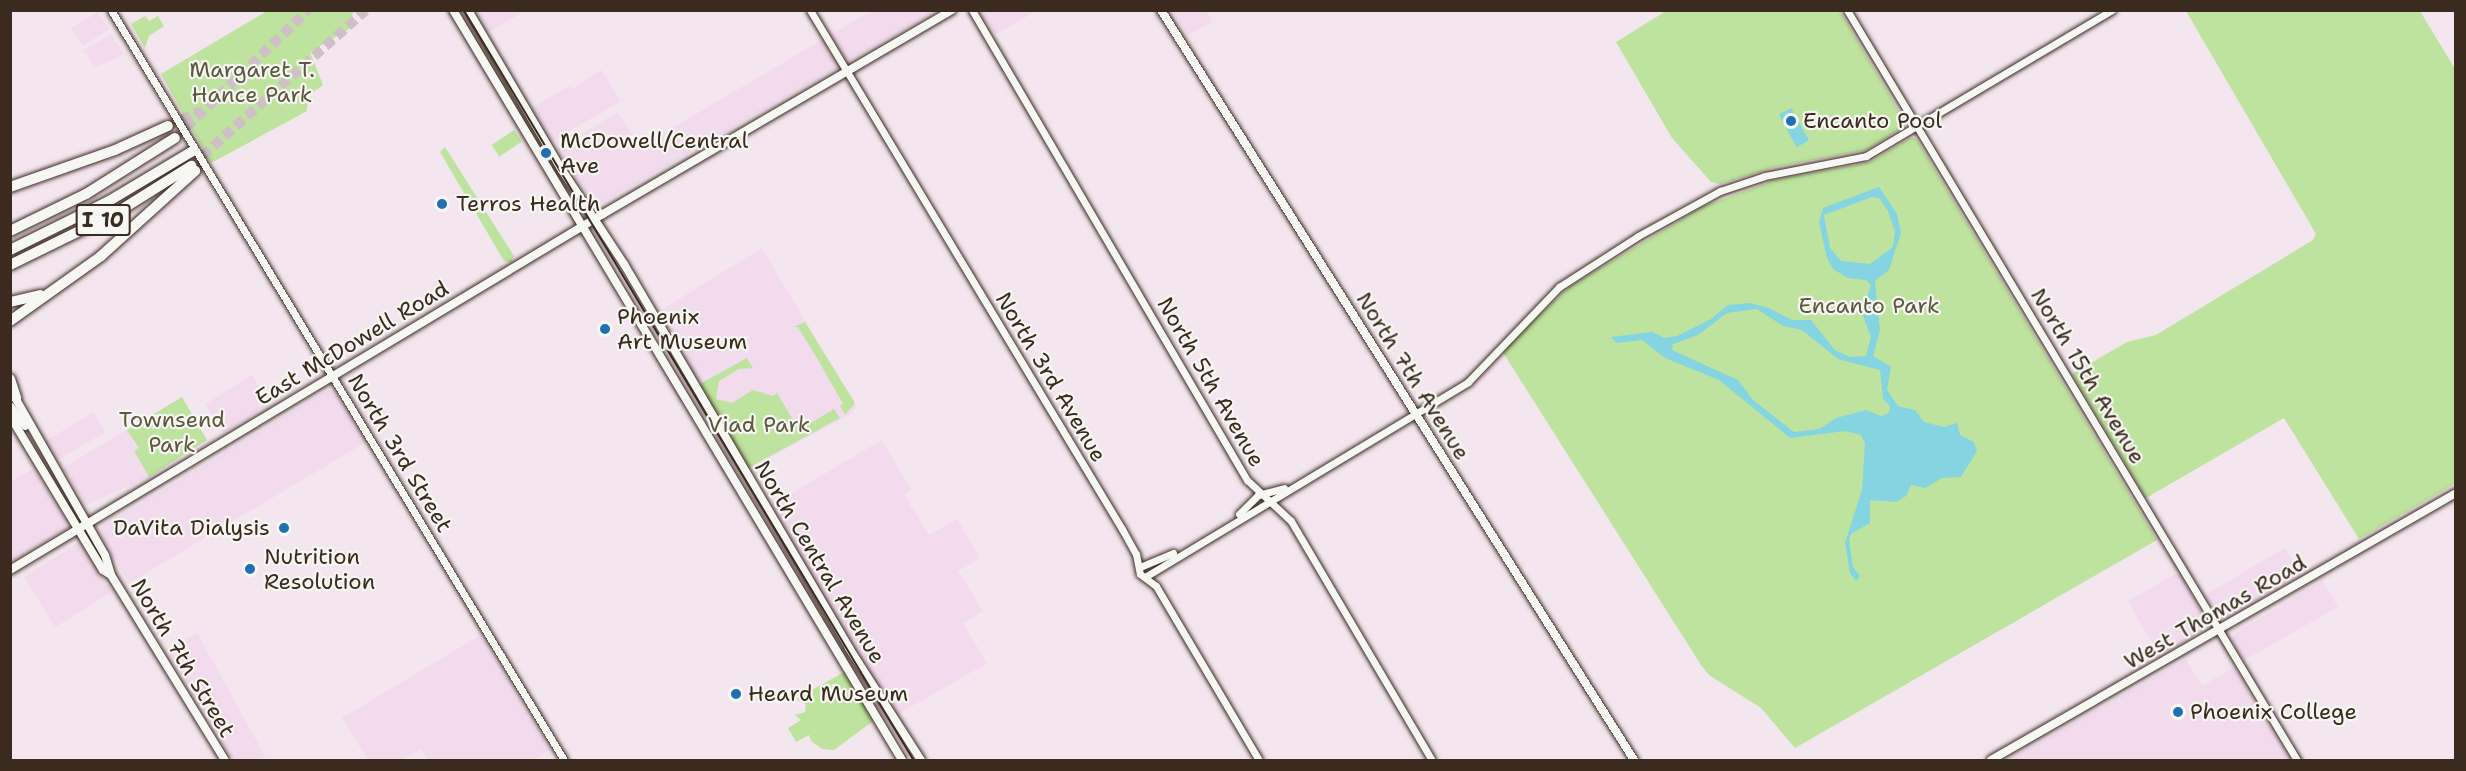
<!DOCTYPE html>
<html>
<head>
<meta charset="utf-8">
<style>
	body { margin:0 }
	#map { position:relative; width:2466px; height:771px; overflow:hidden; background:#f3e6ef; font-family:"Shantell Sans",sans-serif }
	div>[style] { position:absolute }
	.built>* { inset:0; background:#f1dbed; transform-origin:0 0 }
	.green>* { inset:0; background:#bde39e; transform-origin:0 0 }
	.water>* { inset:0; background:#84d4e1; transform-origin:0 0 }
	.motorway-tunnel>* { height:10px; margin-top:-5px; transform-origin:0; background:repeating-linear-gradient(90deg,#cec0c5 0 10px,transparent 0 15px) }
	.roads { filter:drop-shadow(0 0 2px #3b2a1e) drop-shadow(0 0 2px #3b2a1e) }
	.tertiary>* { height:7px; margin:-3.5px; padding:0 3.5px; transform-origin:3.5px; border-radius:3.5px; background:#f6f6f2 }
	.secondary>* { height:8px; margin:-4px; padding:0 4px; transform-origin:4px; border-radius:4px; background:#f6f6f2 }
	.primary>* { height:8px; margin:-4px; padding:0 4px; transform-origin:4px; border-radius:4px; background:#f6f6f2 }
	.motorway>* { height:10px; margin:-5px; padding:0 5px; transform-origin:5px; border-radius:5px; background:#f6f6f2 }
	.tram>* { height:1.5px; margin:-0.75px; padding:0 0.75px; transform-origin:0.75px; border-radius:0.75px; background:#3b2a1e }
	.dots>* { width:16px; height:16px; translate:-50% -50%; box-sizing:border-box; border:3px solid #f6f6f2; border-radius:50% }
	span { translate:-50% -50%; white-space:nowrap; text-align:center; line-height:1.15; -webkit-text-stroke:4.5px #f6f6f2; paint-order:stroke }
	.shield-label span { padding:2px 4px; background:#f6f6f2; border:2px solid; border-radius:4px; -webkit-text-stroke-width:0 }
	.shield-label { font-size:21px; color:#3b2a1e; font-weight:700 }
	.park-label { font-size:22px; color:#5c583e }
	.poi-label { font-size:22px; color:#3b2a1e }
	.left { translate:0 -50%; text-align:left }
	.right { translate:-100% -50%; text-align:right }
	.street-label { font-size:22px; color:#3b2a1e }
	.frame { position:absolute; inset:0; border:12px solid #3b2a1e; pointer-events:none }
</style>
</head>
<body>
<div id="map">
	<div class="built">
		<div style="clip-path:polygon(474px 11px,525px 11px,487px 33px)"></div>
		<div style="clip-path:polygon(871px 11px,936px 11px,595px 207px,557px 149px,618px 112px,640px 147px)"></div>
		<div style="clip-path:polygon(979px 11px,979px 10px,1036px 11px,996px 34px)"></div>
		<div style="clip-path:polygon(1172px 11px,1206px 11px,1213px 22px,1187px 35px)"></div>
		<div style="left:98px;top:12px;width:21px;height:31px;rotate:59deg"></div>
		<div style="clip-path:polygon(111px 34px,124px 54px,95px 67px,86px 53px,81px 52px)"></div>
		<div style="clip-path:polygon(601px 70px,621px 101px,551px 142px,533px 107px,569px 86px,573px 89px)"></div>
		<div style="clip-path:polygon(762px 248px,856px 406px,852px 413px,750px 468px,655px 314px)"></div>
		<div style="left:252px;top:375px;width:34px;height:55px;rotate:58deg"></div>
		<div style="clip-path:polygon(328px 390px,335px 391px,366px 442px,129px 583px,101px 535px,102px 527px)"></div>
		<div style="clip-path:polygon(94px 412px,105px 432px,60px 459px,53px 458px,44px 442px)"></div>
		<div style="clip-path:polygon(127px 430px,139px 448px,134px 452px,149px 477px,86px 505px,63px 468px)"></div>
		<div style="clip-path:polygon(882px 440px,911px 490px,904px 495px,929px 535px,957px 519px,980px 558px,958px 571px,983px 611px,963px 623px,987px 663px,884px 722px,760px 512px)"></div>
		<div style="clip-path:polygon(34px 468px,69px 527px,11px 562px,11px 482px)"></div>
		<div style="left:80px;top:542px;width:59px;height:66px;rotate:58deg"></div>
		<div style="clip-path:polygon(2285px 548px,2302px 576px,2226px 620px,2218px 617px,2205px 595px)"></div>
		<div style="clip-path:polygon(2175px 574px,2181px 576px,2207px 623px,2205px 629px,2160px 657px,2128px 601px)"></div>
		<div style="clip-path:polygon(2322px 581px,2338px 607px,2244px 660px,2232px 641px,2234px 634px)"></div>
		<div style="clip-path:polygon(197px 633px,265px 756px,258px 760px,233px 760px,167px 650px)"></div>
		<div style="clip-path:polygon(481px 635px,550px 750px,533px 760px,428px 760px,421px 749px,402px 760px,368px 760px,342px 718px)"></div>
		<div style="clip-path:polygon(2186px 659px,2202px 686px,2234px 667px,2290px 760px,2008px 760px)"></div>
	</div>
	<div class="green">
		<div style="clip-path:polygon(267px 11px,357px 11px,352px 14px,356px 25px,310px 52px,323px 85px,308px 96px,307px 111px,211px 163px,161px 74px)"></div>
		<div style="clip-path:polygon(1666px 11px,1840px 11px,1905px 121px,1904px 127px,1866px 150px,1772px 168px,1720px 184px,1711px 182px,1672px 138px,1616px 42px)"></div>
		<div style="clip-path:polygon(2186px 11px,2420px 11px,2455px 69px,2455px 484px,2359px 539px,2284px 418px,2146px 498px,2072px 374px,2127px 342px,2156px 335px,2313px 240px,2316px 234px)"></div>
		<div style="clip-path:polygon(145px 16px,149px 21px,158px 16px,164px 26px,149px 36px,145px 48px,131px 24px)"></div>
		<div style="left:514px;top:130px;width:14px;height:27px;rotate:56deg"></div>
		<div style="clip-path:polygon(1910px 138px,1916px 138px,2157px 540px,1795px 748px,1761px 708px,1709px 675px,1701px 665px,1502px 351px,1569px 287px,1704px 206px,1775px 180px,1870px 162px)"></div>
		<div style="clip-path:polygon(445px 147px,514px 256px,511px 263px,504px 261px,440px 152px)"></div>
		<div style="clip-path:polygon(805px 322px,855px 403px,845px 415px,840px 406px,843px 404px,821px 365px,798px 327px,793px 327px)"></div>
		<div style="clip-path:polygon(747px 358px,753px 368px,739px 369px,719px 381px,716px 399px,732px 403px,753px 390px,773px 396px,777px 393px,799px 430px,834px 409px,840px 418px,748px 468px,698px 385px)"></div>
		<div style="clip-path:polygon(182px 397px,207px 440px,149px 477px,134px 451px,139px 448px,127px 430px)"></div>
		<div style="clip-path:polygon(848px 670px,876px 719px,834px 750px,822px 749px,811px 741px,809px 735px,796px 742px,788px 728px,801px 720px,795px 715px,805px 712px,806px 705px,796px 699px)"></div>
	</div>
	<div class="water">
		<div style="left:1791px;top:108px;width:37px;height:14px;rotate:61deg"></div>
		<div style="clip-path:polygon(evenodd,1879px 187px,1897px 214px,1901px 233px,1889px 270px,1875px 281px,1880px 330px,1873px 356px,1891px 367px,1887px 390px,1898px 406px,1915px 410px,1924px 422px,1944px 427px,1957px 423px,1960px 435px,1974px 442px,1977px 451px,1961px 477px,1942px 478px,1925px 488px,1911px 485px,1906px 496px,1896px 502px,1870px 500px,1870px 523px,1851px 534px,1849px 540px,1853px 567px,1860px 576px,1856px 581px,1850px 573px,1845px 543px,1862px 490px,1865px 443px,1861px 435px,1845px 431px,1790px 438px,1719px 380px,1665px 358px,1642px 340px,1616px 343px,1611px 337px,1652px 332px,1665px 338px,1677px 336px,1711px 319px,1728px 305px,1750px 303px,1769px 308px,1792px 320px,1811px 320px,1835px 350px,1850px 357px,1866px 356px,1871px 337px,1862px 313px,1871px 285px,1866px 280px,1848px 278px,1833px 269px,1827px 258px,1819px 222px,1823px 208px,1879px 187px,1872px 197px,1879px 198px,1888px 211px,1895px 232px,1893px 247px,1870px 264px,1841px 261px,1830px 248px,1824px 215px,1872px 197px,1879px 187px,1757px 309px,1783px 326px,1802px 330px,1838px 359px,1880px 370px,1883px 399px,1890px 406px,1889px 413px,1881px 416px,1866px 410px,1836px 418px,1819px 429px,1794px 432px,1753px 400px,1738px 380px,1672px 350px,1673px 344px,1698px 335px,1727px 313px,1757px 309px)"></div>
	</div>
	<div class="motorway-tunnel">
		<div style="left:168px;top:126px;width:35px;rotate:-25deg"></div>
		<div style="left:175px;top:138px;width:185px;rotate:-43.9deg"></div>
		<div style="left:191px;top:166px;width:234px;rotate:-41.7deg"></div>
	</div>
	<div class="roads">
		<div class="tertiary">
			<div style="left:111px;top:10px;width:876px;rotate:58.87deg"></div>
			<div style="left:810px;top:10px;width:606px;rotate:58.99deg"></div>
			<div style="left:1122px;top:529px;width:29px;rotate:61deg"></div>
			<div style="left:1136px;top:554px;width:20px;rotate:79deg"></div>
			<div style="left:1140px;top:574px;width:20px;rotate:37deg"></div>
			<div style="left:1156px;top:586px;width:202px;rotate:59.4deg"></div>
			<div style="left:972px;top:10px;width:545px;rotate:59.67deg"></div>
			<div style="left:1247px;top:480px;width:60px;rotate:43deg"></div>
			<div style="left:1291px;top:521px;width:277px;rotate:59.5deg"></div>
			<div style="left:1847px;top:10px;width:875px;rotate:59.04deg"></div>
			<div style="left:1239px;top:514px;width:27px;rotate:-45deg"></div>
			<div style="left:1258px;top:495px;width:27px;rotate:-15deg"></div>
			<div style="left:1140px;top:567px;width:36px;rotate:-23deg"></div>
			<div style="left:1145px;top:577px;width:377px;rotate:-31.1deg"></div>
			<div style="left:1468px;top:382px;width:132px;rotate:-46.2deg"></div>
			<div style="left:1559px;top:287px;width:94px;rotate:-32.8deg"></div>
			<div style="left:1638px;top:236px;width:94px;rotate:-28.8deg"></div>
			<div style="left:1720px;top:191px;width:47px;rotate:-18.4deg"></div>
			<div style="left:1765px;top:176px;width:103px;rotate:-11.2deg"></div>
			<div style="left:1866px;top:156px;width:286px;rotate:-30.7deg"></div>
		</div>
		<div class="secondary">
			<div style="left:1161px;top:10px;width:887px;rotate:57.76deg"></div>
			<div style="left:1991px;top:760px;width:536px;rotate:-29.86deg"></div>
		</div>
		<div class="primary">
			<div style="left:453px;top:10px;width:874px;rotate:59.09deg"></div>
			<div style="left:468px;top:10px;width:186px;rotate:59.6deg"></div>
			<div style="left:562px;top:170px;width:113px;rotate:56.6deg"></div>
			<div style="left:624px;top:264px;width:445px;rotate:59.6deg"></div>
			<div style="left:849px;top:648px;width:133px;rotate:57.3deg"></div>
			<div style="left:13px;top:394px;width:185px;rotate:60.3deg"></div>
			<div style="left:105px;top:555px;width:21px;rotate:73deg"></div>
			<div style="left:10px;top:406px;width:25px;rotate:53deg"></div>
			<div style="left:10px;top:416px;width:180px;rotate:58.9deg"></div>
			<div style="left:103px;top:570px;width:9px;rotate:32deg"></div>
			<div style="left:111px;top:575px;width:217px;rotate:58.4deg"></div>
			<div style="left:10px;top:570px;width:692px;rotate:-30.98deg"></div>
			<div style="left:603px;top:214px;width:404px;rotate:-30.3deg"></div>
		</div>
		<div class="motorway">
			<div style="left:10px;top:187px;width:111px;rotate:-19.4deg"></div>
			<div style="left:115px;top:150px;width:58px;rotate:-24.4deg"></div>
			<div style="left:10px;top:231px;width:85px;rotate:-26deg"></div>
			<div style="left:86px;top:194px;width:105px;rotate:-32.2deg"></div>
			<div style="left:10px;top:250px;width:110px;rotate:-26.3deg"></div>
			<div style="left:109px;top:201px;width:98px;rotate:-30.8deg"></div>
			<div style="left:10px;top:265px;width:118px;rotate:-26.1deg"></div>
			<div style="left:116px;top:213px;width:89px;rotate:-32.1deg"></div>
			<div style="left:10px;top:302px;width:31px;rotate:-13deg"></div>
			<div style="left:10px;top:321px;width:112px;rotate:-35.5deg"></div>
			<div style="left:101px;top:256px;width:127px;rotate:-42.1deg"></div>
			<div style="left:10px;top:379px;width:20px;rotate:72deg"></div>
		</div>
	</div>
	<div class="tram">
		<div style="left:464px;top:10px;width:875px;rotate:59.04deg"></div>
	</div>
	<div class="dots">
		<div style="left:1791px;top:121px;background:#1f6fb2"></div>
		<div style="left:546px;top:153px;background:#1f6fb2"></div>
		<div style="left:442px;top:204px;background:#1f6fb2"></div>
		<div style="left:605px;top:329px;background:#1f6fb2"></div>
		<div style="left:284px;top:528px;background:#1f6fb2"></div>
		<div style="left:250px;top:569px;background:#1f6fb2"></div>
		<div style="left:736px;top:694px;background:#1f6fb2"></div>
		<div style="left:2178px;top:712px;background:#1f6fb2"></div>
	</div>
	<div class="shield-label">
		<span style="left:103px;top:220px">I 10</span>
	</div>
	<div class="park-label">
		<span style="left:252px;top:82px">Margaret T.<br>Hance Park</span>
		<span style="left:1869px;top:306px">Encanto Park</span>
		<span style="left:172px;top:432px">Townsend<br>Park</span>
		<span style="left:759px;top:425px">Viad Park</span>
	</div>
	<div class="poi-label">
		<span class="left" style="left:1803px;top:121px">Encanto Pool</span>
		<span class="left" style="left:560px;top:153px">McDowell/Central<br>Ave</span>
		<span class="left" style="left:456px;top:204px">Terros Health</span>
		<span class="left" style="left:617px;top:329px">Phoenix<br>Art Museum</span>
		<span class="right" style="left:270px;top:528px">DaVita Dialysis</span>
		<span class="left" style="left:264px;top:569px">Nutrition<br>Resolution</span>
		<span class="left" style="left:748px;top:694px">Heard Museum</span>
		<span class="left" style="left:2190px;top:712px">Phoenix College</span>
	</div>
	<div class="street-label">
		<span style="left:352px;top:343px;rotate:-31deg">East McDowell Road</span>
		<span style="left:1413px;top:376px;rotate:58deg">North 7th Avenue</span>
		<span style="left:2088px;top:376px;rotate:59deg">North 15th Avenue</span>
		<span style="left:1051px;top:377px;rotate:59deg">North 3rd Avenue</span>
		<span style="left:1211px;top:382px;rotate:60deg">North 5th Avenue</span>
		<span style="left:400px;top:453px;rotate:59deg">North 3rd Street</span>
		<span style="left:820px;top:562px;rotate:59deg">North Central Avenue</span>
		<span style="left:2215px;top:612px;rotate:-30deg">West Thomas Road</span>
		<span style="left:183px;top:658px;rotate:59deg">North 7th Street</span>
	</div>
	<div class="frame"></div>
</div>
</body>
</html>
